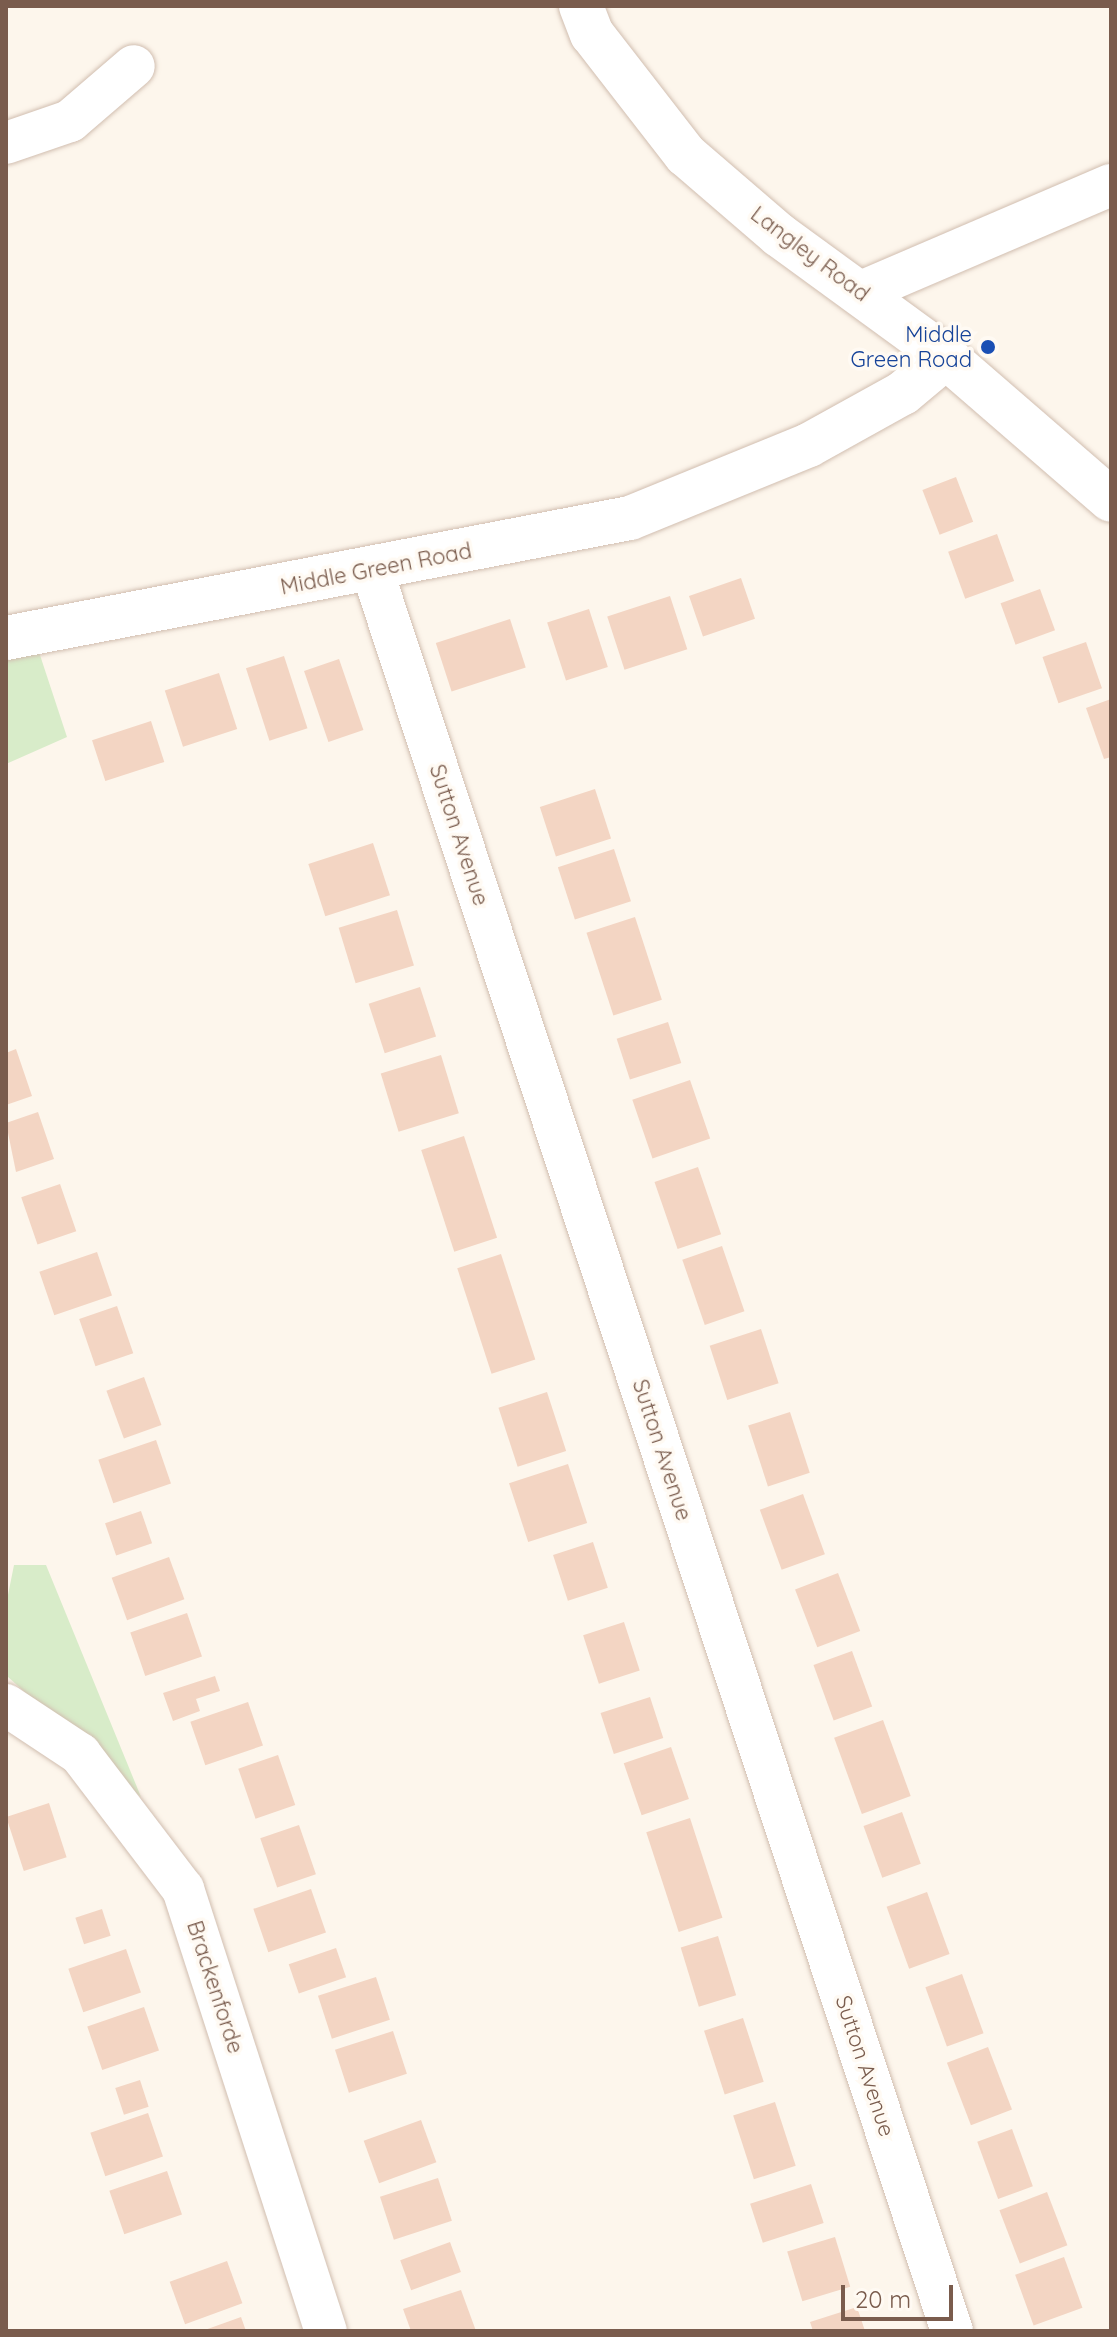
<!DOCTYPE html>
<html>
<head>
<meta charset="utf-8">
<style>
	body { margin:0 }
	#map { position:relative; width:1117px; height:2337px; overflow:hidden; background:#fdf6ec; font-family:Quicksand,sans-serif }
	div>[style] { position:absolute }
	.green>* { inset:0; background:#d8ecc9 }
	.building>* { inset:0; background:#f3d5c3; transform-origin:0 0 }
	.roads { filter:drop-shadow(0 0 2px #d1beb0) drop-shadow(0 0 2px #d1beb0) }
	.street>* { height:42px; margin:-21px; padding:0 21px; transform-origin:21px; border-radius:21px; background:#fff }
	.secondary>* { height:44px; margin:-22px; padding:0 22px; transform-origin:22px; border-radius:22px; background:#fff }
	.dots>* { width:22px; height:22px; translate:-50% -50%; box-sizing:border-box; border:4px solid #fffaf3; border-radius:50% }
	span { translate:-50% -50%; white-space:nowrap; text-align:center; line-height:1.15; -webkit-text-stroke:7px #fffaf3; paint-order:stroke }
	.street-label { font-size:22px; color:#7a5c4d }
	.transit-label { font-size:22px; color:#164399 }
	.right { translate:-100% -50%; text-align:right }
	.frame { position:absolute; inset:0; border:8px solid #7a5c4d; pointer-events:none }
	.scale { position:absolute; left:841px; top:2285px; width:112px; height:36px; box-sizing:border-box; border:4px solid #7a5c4d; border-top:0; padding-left:10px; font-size:24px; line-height:28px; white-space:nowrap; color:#7a5c4d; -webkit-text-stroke:6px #fffaf3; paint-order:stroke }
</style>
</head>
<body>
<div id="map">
	<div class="green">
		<div style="clip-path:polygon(6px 643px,37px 646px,67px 737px,6px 764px)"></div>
		<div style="clip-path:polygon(14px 1565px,46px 1565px,141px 1797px,7px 1676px,6px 1605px)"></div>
	</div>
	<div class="building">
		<div style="left:956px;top:477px;width:48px;height:36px;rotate:69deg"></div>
		<div style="left:997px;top:534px;width:50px;height:52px;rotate:70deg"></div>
		<div style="left:741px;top:578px;width:43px;height:55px;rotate:71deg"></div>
		<div style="left:1040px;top:589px;width:44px;height:42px;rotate:70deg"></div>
		<div style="left:670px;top:596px;width:56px;height:66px;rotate:72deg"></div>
		<div style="left:589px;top:609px;width:61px;height:44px;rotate:72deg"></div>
		<div style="left:510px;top:619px;width:51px;height:78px;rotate:72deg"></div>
		<div style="left:1086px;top:642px;width:49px;height:46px;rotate:71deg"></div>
		<div style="left:284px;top:656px;width:76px;height:40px;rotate:72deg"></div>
		<div style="left:339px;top:659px;width:75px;height:37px;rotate:71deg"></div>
		<div style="left:219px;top:673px;width:59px;height:57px;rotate:72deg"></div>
		<div style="clip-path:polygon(1111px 699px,1111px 757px,1104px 759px,1086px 708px)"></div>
		<div style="left:151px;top:721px;width:43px;height:62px;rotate:72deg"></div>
		<div style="left:595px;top:789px;width:52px;height:58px;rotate:72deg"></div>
		<div style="left:373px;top:843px;width:55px;height:68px;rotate:72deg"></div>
		<div style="left:614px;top:849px;width:55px;height:59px;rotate:72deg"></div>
		<div style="left:397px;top:910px;width:58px;height:61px;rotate:73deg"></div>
		<div style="left:635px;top:917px;width:87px;height:51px;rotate:72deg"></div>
		<div style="left:420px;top:987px;width:52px;height:54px;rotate:72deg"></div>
		<div style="left:668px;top:1022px;width:43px;height:54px;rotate:72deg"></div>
		<div style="clip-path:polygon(16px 1049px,32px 1096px,6px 1105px,6px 1053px)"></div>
		<div style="left:441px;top:1055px;width:61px;height:63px;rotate:73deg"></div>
		<div style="left:690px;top:1080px;width:62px;height:61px;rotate:71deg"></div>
		<div style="clip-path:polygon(38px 1112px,54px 1159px,16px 1172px,6px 1123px)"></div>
		<div style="left:464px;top:1136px;width:107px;height:45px;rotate:72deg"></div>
		<div style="left:698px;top:1167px;width:71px;height:46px;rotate:71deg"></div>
		<div style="left:60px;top:1184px;width:50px;height:41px;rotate:71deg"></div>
		<div style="left:722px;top:1246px;width:69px;height:42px;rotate:71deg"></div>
		<div style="left:97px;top:1252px;width:46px;height:61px;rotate:71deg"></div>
		<div style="left:501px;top:1254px;width:111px;height:46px;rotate:72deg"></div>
		<div style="left:117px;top:1306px;width:50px;height:40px;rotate:71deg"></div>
		<div style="left:761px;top:1329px;width:57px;height:54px;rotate:72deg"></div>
		<div style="left:144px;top:1377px;width:51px;height:40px;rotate:70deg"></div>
		<div style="left:547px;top:1392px;width:62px;height:51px;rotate:72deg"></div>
		<div style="left:790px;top:1412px;width:64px;height:44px;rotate:72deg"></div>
		<div style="left:156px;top:1440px;width:46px;height:61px;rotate:71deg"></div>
		<div style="left:568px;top:1464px;width:62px;height:62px;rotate:72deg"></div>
		<div style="left:803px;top:1494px;width:64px;height:46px;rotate:70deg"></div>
		<div style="left:141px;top:1511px;width:34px;height:38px;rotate:71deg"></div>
		<div style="left:593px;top:1542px;width:48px;height:42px;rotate:72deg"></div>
		<div style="left:169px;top:1557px;width:45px;height:61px;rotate:70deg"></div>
		<div style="left:838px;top:1573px;width:62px;height:46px;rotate:69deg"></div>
		<div style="left:187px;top:1613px;width:46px;height:60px;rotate:71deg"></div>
		<div style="left:624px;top:1622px;width:51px;height:43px;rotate:72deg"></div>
		<div style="left:852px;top:1651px;width:59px;height:41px;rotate:70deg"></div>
		<div style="clip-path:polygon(215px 1676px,220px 1691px,196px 1699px,200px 1711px,173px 1721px,163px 1693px)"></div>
		<div style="left:650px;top:1697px;width:43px;height:52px;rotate:72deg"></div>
		<div style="left:248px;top:1702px;width:46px;height:61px;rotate:71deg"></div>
		<div style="left:883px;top:1720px;width:81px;height:52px;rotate:70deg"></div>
		<div style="left:671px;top:1747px;width:55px;height:50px;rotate:71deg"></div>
		<div style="left:278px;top:1755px;width:53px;height:42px;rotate:71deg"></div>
		<div style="left:49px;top:1803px;width:57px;height:45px;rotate:72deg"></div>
		<div style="left:902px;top:1812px;width:55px;height:41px;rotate:70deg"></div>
		<div style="left:690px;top:1818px;width:105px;height:46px;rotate:72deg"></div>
		<div style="left:299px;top:1825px;width:52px;height:41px;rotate:71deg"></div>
		<div style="left:311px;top:1889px;width:46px;height:61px;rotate:71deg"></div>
		<div style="left:927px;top:1892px;width:66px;height:43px;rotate:70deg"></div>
		<div style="left:102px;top:1909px;width:28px;height:28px;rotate:72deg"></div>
		<div style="left:718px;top:1936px;width:62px;height:39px;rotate:73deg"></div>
		<div style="left:336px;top:1948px;width:31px;height:50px;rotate:71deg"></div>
		<div style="left:126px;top:1949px;width:46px;height:61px;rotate:71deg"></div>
		<div style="left:962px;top:1974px;width:63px;height:39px;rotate:70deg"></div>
		<div style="left:376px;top:1977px;width:45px;height:61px;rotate:72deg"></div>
		<div style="left:144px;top:2007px;width:46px;height:60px;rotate:71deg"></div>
		<div style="left:743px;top:2018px;width:67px;height:41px;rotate:72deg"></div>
		<div style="left:393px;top:2031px;width:45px;height:61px;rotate:72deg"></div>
		<div style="left:988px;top:2047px;width:67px;height:44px;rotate:69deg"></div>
		<div style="left:140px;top:2080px;width:28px;height:26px;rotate:72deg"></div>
		<div style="left:775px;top:2102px;width:67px;height:44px;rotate:72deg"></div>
		<div style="left:148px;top:2113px;width:46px;height:61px;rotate:71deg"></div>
		<div style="left:421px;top:2120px;width:45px;height:61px;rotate:70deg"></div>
		<div style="left:1012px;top:2129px;width:61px;height:37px;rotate:70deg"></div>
		<div style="left:167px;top:2171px;width:46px;height:61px;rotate:71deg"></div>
		<div style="left:438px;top:2178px;width:45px;height:61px;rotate:72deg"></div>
		<div style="left:811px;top:2184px;width:41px;height:64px;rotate:72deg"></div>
		<div style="left:1047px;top:2192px;width:57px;height:51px;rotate:69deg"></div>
		<div style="left:835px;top:2237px;width:52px;height:50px;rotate:73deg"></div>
		<div style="left:450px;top:2242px;width:32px;height:53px;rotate:70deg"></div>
		<div style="left:1064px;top:2257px;width:54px;height:52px;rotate:70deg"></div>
		<div style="left:227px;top:2261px;width:45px;height:61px;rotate:70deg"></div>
		<div style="clip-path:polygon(461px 2290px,476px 2331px,411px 2331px,403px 2309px)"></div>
		<div style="clip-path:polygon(857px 2307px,865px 2331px,813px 2331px,810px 2322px)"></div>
		<div style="clip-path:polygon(241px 2317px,246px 2331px,202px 2331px)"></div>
	</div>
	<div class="roads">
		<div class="street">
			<div style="left:6px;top:143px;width:68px;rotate:-19deg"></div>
			<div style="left:70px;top:121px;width:84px;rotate:-40.7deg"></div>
			<div style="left:861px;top:292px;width:272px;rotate:-23.2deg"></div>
			<div style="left:372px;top:570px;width:1854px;rotate:71.77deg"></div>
			<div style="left:6px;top:1705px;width:89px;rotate:33.5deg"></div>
			<div style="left:80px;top:1754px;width:170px;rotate:52.7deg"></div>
			<div style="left:183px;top:1889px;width:465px;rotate:72.1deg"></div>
		</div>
		<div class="secondary">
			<div style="left:581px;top:6px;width:30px;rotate:69deg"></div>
			<div style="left:592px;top:34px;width:153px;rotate:52.2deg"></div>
			<div style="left:686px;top:155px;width:123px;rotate:40.7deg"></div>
			<div style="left:779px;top:235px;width:207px;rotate:36.1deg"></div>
			<div style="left:946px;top:357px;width:218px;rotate:40.9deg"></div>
			<div style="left:6px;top:638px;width:635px;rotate:-10.89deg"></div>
			<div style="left:630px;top:518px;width:193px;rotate:-22.2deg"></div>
			<div style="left:809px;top:445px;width:107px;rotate:-29deg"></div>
			<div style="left:903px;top:393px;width:56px;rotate:-39.9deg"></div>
		</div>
	</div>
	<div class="dots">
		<div style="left:988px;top:347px;background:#1a4fb4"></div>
	</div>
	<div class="street-label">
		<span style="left:810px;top:254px;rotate:37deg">Langley Road</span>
		<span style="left:376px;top:569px;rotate:-11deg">Middle Green Road</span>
		<span style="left:459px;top:835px;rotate:72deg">Sutton Avenue</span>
		<span style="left:662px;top:1450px;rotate:72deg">Sutton Avenue</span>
		<span style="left:215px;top:1987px;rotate:72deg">Brackenforde</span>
		<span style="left:865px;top:2066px;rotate:72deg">Sutton Avenue</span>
	</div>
	<div class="transit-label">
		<span class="right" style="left:972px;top:347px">Middle<br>Green Road</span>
	</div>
	<div class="frame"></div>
	<div class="scale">20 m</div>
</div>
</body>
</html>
